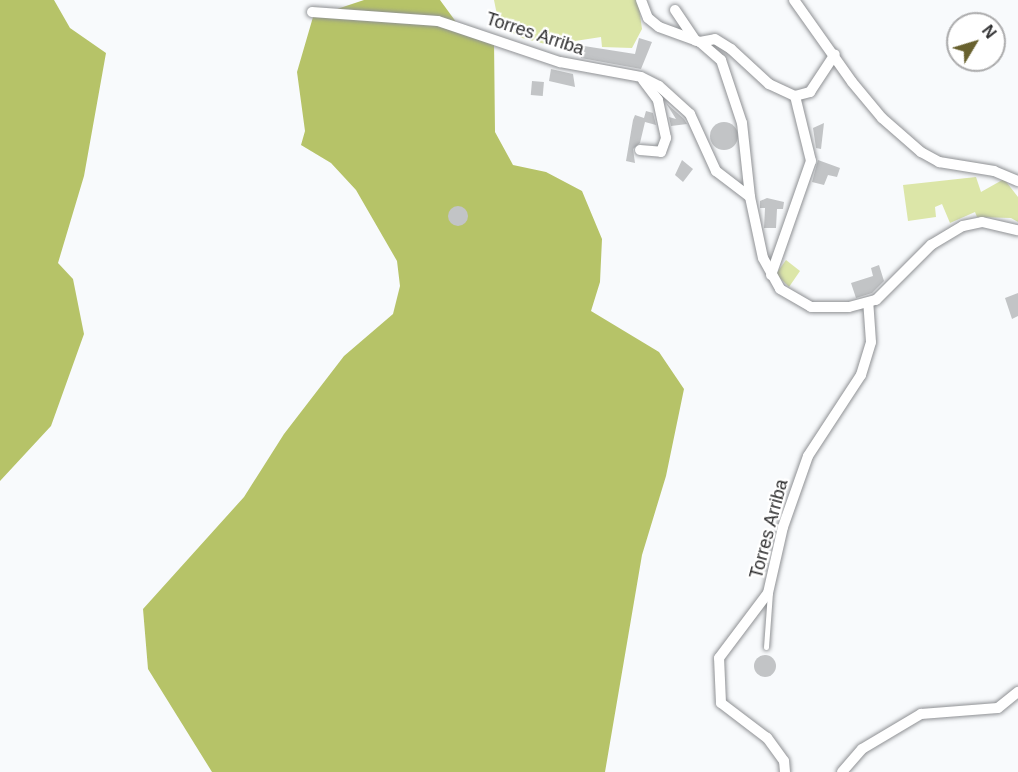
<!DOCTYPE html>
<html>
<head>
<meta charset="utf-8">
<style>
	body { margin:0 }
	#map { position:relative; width:1018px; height:772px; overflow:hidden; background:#f8fafc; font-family:Helvetica,sans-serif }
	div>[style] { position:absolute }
	.green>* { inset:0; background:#dce6a8 }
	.forest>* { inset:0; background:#b6c368 }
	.building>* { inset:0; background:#c2c4c6; transform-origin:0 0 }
	.round { border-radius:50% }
	.roads { filter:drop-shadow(0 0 2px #8f9194) drop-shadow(0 0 2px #8f9194) }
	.service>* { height:5px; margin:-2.5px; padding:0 2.5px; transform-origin:2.5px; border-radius:2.5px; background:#fff }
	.minor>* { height:10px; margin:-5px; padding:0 5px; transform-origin:5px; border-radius:5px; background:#fff }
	span { translate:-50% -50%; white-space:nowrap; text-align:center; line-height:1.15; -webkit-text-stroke:4.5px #fff; paint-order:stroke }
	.street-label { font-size:18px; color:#2e2e2f }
	.north { position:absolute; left:946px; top:12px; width:60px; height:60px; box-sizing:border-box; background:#fff; border:2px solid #ababac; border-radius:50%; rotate:52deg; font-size:16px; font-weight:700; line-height:24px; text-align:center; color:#2e2e2f }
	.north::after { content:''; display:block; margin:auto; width:21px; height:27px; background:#68612e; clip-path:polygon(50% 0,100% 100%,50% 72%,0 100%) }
</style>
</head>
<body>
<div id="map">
	<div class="green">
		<div style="clip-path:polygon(494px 0,638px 0,642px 29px,632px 48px,602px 47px,601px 37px,549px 45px,522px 38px,499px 25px)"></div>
		<div style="clip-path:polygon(976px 177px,981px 192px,1004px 179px,1018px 197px,1018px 222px,1011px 218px,977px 217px,975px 212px,950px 223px,942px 204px,935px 207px,936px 217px,908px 221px,903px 185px)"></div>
		<div style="clip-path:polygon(786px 260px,800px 271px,789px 287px,776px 274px)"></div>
	</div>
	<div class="forest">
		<div style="clip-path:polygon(0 0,54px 0,70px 28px,106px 53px,84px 176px,58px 263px,73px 279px,84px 334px,51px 426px,0 481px)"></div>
		<div style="clip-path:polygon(364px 0,440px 0,459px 26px,494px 40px,495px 132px,513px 165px,546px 172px,582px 191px,602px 239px,600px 282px,591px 311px,659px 352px,684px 389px,666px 476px,642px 555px,605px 772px,212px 772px,148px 669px,143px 609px,244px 497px,284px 434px,344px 356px,393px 314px,400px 286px,397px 261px,356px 190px,331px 163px,301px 145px,305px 131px,297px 72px,313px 17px)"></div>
	</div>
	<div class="building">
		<div style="clip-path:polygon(639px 38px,652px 42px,641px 69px,581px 58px,584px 46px,635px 54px)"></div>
		<div style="clip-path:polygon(551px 69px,573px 74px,575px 87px,549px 81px)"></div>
		<div style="left:532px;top:81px;width:12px;height:14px;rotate:5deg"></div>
		<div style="clip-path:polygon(666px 103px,684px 119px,687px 124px,671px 126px,669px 117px,676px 119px)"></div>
		<div style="clip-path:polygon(646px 111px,653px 113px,656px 125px,645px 122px,640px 143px,633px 149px,635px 163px,626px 161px,633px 120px,635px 115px,644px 118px)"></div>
		<div class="round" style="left:710px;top:122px;width:28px;height:28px"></div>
		<div style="clip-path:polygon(824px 123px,821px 149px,816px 148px,813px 128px)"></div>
		<div style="clip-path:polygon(682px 160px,693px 169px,683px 182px,675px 175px)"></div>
		<div style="clip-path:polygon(818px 160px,840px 168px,837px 177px,828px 175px,824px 185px,812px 182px)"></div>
		<div style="clip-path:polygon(767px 198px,784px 202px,783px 209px,777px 209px,776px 228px,764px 228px,765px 208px,760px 208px,760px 201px)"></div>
		<div class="round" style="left:448px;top:206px;width:20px;height:20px"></div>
		<div style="clip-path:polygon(879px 265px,884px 281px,872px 293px,856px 298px,851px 283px,873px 276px,871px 268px)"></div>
		<div style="clip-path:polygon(1018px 293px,1018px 316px,1012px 319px,1005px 298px)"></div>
		<div class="round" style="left:754px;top:655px;width:22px;height:22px"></div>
	</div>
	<div class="roads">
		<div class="service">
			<div style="left:766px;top:647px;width:55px;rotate:-85.8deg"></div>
		</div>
		<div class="minor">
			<div style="left:641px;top:0;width:19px;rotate:69deg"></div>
			<div style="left:648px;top:18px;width:14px;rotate:39deg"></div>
			<div style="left:659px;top:27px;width:44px;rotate:20.1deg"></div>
			<div style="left:700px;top:42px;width:28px;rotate:41deg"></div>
			<div style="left:721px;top:60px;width:66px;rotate:71.6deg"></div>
			<div style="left:742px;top:123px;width:74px;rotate:83.8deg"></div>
			<div style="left:794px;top:0;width:100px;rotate:54.7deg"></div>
			<div style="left:852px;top:82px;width:47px;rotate:50.2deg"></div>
			<div style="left:882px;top:118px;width:52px;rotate:41.1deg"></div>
			<div style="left:921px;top:152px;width:21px;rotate:29deg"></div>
			<div style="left:939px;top:162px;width:56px;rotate:9.3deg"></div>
			<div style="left:994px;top:171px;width:26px;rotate:23deg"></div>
			<div style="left:675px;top:10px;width:37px;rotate:56deg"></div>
			<div style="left:312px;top:12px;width:126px;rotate:4.1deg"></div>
			<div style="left:438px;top:21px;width:129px;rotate:18.6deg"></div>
			<div style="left:560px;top:62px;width:82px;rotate:10.5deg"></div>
			<div style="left:641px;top:77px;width:20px;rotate:27deg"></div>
			<div style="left:659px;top:86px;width:42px;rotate:42.1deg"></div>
			<div style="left:690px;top:114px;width:63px;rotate:65.5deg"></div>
			<div style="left:716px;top:171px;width:43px;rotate:37.4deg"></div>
			<div style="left:750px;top:197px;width:62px;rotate:78deg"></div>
			<div style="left:763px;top:258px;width:35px;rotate:61deg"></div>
			<div style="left:780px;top:289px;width:36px;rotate:30deg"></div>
			<div style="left:811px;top:307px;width:38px"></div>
			<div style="left:849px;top:307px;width:28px;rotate:-15deg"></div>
			<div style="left:876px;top:300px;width:78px;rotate:-45deg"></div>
			<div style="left:931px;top:245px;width:37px;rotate:-31deg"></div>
			<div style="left:963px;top:226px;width:19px;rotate:-12deg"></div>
			<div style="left:982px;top:222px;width:37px;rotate:13deg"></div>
			<div style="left:700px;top:42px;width:15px;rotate:-11deg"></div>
			<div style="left:715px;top:39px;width:19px;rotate:32deg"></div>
			<div style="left:731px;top:49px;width:52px;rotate:42.6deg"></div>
			<div style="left:769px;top:84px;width:29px;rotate:25deg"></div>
			<div style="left:795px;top:96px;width:16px;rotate:-15deg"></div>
			<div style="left:810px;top:92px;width:45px;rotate:-56.7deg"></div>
			<div style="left:640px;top:150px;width:21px;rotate:5deg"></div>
			<div style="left:661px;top:152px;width:15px;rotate:-70deg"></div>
			<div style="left:666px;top:138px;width:39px;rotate:-102deg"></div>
			<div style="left:658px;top:100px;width:25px;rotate:-127deg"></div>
			<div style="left:771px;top:275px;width:121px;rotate:-70.7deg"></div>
			<div style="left:811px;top:161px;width:67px;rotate:-103.8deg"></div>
			<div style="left:785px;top:772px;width:11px;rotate:-95deg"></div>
			<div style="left:784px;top:761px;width:29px;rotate:-126deg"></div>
			<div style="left:767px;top:738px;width:58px;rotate:-142.7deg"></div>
			<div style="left:721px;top:703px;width:45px;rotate:-92.5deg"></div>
			<div style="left:719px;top:658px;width:81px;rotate:-53deg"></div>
			<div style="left:768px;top:593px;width:68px;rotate:-77.2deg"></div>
			<div style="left:783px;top:527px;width:75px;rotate:-70.6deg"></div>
			<div style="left:808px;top:456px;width:97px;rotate:-56.8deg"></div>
			<div style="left:861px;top:375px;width:34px;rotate:-73deg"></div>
			<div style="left:871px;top:342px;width:39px;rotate:-94deg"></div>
			<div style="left:842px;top:772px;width:30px;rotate:-49deg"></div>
			<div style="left:862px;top:749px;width:69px;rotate:-30.7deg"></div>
			<div style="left:921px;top:714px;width:77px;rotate:-4.5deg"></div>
			<div style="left:998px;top:708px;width:26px;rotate:-39deg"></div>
		</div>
	</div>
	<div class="street-label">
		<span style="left:535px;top:34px;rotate:18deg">Torres Arriba</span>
		<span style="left:769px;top:529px;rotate:-75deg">Torres Arriba</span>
	</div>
	<div class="north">N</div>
</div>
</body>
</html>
